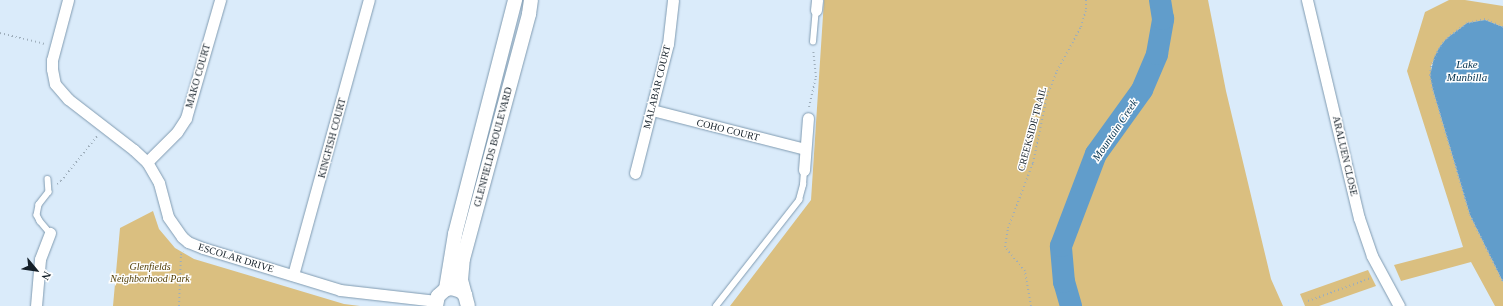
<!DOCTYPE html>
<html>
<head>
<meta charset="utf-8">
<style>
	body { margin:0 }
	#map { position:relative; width:1503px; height:306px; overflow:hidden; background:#daebfa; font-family:"Times New Roman",serif }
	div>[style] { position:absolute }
	.green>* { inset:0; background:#dabf80 }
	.water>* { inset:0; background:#619dcb }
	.river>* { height:22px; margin:-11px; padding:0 11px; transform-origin:11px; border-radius:11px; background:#619dcb }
	.path>* { height:2px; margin-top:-1px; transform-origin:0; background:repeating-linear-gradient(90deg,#9eaebb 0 1px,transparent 0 4px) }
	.roads { filter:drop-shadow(0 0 1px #809bb1) drop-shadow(0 0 1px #809bb1) }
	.service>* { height:5.5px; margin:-2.75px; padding:0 2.75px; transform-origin:2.75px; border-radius:2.75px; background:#fff }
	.minor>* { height:11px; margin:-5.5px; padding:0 5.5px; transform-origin:5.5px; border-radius:5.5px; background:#fff }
	.tertiary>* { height:14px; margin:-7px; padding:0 7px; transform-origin:7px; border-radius:7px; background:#fff }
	span { translate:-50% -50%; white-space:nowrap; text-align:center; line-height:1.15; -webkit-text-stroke:3px #fff; paint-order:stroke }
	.street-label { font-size:10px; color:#152029 }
	.park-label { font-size:10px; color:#544008; font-style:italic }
	.water-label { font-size:11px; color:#00314f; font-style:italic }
	.north { position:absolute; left:16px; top:250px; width:40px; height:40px; -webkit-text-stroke:3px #fff; paint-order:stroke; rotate:119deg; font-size:11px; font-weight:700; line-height:16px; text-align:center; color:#152029 }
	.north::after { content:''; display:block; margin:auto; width:14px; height:18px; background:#152029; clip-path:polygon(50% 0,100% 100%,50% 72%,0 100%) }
</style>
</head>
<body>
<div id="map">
	<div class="green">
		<div style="clip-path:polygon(824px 0,1208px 0,1226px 91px,1271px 279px,1283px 306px,730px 306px,811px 200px)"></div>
		<div style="clip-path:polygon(1449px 0,1465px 0,1503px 6px,1503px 27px,1485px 20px,1467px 23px,1446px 39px,1439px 48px,1431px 66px,1433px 90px,1470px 215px,1503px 282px,1503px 306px,1495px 306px,1471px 262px,1401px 281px,1394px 265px,1463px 247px,1407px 71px,1425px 12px)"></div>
		<div style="clip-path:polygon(153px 211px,159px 229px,175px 248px,194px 259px,344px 304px,360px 306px,113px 306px,120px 228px)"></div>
		<div style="clip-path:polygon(1368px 270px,1376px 286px,1319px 306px,1305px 306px,1300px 294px)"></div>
	</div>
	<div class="water">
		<div style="clip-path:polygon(1485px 20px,1503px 27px,1503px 282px,1470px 215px,1433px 90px,1430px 75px,1434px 58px,1439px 48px,1446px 39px,1467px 23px)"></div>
	</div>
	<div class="river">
		<div style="left:1071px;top:306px;width:25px;rotate:-106deg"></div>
		<div style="left:1064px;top:282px;width:36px;rotate:-95deg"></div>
		<div style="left:1061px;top:246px;width:98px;rotate:-69.2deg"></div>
		<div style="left:1096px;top:154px;width:79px;rotate:-54.3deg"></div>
		<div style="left:1142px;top:90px;width:39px;rotate:-67deg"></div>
		<div style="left:1157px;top:54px;width:36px;rotate:-80deg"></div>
		<div style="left:1163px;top:19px;width:19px;rotate:-99deg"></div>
	</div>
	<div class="path">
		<div style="left:1503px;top:27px;width:20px;rotate:-156deg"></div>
		<div style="left:1485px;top:19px;width:18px;rotate:167deg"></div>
		<div style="left:1467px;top:23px;width:26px;rotate:143deg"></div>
		<div style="left:1446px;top:39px;width:11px;rotate:128deg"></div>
		<div style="left:1439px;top:48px;width:20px;rotate:114deg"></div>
		<div style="left:1431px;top:66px;width:9px;rotate:96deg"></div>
		<div style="left:1430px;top:75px;width:15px;rotate:79deg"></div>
		<div style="left:1433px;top:90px;width:130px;rotate:73.5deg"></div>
		<div style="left:1470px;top:215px;width:75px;rotate:63.8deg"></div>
		<div style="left:0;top:33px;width:46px;rotate:13.7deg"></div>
		<div style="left:809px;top:107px;width:31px;rotate:-77deg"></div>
		<div style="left:816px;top:77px;width:27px;rotate:-96deg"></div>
		<div style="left:57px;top:184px;width:5px;rotate:-37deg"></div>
		<div style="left:61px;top:181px;width:59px;rotate:-51.2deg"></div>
		<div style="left:1308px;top:301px;width:67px;rotate:-20.1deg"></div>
		<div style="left:179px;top:306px;width:51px;rotate:-87.8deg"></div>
		<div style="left:181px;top:255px;width:4px;rotate:-56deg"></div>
		<div style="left:1031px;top:306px;width:36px;rotate:-100deg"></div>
		<div style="left:1025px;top:271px;width:31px;rotate:-130deg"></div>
		<div style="left:1005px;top:247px;width:19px;rotate:-81deg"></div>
		<div style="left:1008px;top:228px;width:70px;rotate:-69deg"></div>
		<div style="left:1033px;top:163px;width:68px;rotate:-78.2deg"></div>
		<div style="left:1047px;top:96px;width:27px;rotate:-68deg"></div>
		<div style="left:1057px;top:71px;width:50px;rotate:-61.4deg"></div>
		<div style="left:1081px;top:27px;width:19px;rotate:-74deg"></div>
		<div style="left:1086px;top:9px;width:9px;rotate:-90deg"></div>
	</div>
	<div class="roads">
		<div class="service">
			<div style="left:813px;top:42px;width:32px;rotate:-85deg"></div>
			<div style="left:48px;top:179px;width:13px;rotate:86deg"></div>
			<div style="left:49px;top:192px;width:16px;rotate:128deg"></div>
			<div style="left:39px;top:205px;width:10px;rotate:101deg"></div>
			<div style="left:37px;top:215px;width:7px;rotate:63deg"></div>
			<div style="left:40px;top:221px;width:16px;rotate:50deg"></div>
			<div style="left:716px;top:306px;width:135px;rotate:-51.9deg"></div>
			<div style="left:799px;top:200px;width:16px;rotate:-75deg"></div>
			<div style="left:803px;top:185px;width:15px;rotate:-86deg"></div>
		</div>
		<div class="minor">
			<div style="left:68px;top:0;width:62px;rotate:104.9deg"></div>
			<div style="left:52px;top:60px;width:9px;rotate:90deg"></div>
			<div style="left:52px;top:69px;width:15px;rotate:79deg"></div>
			<div style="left:55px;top:84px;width:20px;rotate:49deg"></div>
			<div style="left:68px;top:99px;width:83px;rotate:37.7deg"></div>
			<div style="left:134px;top:150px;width:18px;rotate:43deg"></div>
			<div style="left:147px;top:162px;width:24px;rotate:60deg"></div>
			<div style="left:159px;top:183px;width:35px;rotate:75deg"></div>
			<div style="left:168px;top:217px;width:24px;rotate:55deg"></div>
			<div style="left:182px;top:237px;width:8px;rotate:40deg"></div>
			<div style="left:188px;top:242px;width:16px;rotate:22deg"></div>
			<div style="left:203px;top:248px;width:143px;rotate:17deg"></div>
			<div style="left:340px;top:290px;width:97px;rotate:6.5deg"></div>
			<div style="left:1307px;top:0;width:224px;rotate:76.6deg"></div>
			<div style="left:1359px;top:218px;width:40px;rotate:71.1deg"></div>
			<div style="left:1372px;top:256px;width:57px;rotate:61.6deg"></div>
			<div style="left:816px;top:10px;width:10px;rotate:-84deg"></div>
			<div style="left:652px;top:110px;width:158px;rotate:14.3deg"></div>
			<div style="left:147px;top:162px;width:42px;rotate:-45deg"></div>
			<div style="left:177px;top:132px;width:17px;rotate:-57deg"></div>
			<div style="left:186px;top:118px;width:123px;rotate:-73.9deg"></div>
			<div style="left:804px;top:170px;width:52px;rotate:-85.6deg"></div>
			<div style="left:635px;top:173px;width:133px;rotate:-75.7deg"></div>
			<div style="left:668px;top:44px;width:44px;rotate:-83.5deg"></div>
			<div style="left:293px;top:275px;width:285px;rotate:-74.6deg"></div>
			<div style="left:36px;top:306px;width:47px;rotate:-85.1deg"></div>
			<div style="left:40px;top:259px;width:28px;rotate:-69deg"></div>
		</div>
		<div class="tertiary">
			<div style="left:446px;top:289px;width:56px;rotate:-80.7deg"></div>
			<div style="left:455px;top:234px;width:242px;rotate:-75.6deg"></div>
			<div style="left:465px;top:295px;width:16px;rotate:-105deg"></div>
			<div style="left:461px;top:280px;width:21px;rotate:-85deg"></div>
			<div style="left:463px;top:259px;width:254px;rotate:-74.9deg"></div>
			<div style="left:529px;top:14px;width:14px;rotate:-82deg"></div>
			<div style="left:436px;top:306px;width:10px;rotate:-79deg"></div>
			<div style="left:438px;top:296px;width:11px;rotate:-41deg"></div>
			<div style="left:446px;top:289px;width:6px;rotate:-9deg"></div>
			<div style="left:452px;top:288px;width:9px;rotate:18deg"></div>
			<div style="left:461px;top:291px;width:6px;rotate:45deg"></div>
			<div style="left:465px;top:295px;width:11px;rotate:75deg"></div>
		</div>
	</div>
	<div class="street-label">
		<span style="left:198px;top:76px;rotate:-74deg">MAKO COURT</span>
		<span style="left:657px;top:87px;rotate:-76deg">MALABAR COURT</span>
		<span style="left:1032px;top:129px;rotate:-75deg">CREEKSIDE TRAIL</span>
		<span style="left:728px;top:130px;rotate:14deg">COHO COURT</span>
		<span style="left:332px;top:138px;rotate:-75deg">KINGFISH COURT</span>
		<span style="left:493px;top:147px;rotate:-75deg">GLENFIELDS BOULEVARD</span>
		<span style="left:1345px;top:156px;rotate:77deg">ARALUEN CLOSE</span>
		<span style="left:236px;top:258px;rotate:17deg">ESCOLAR DRIVE</span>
	</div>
	<div class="park-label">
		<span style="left:150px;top:272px">Glenfields<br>Neighborhood Park</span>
	</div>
	<div class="water-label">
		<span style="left:1467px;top:71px">Lake<br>Munbilla</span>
		<span style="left:1115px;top:130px;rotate:-56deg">Mountain Creek</span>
	</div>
	<div class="north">N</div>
</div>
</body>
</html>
